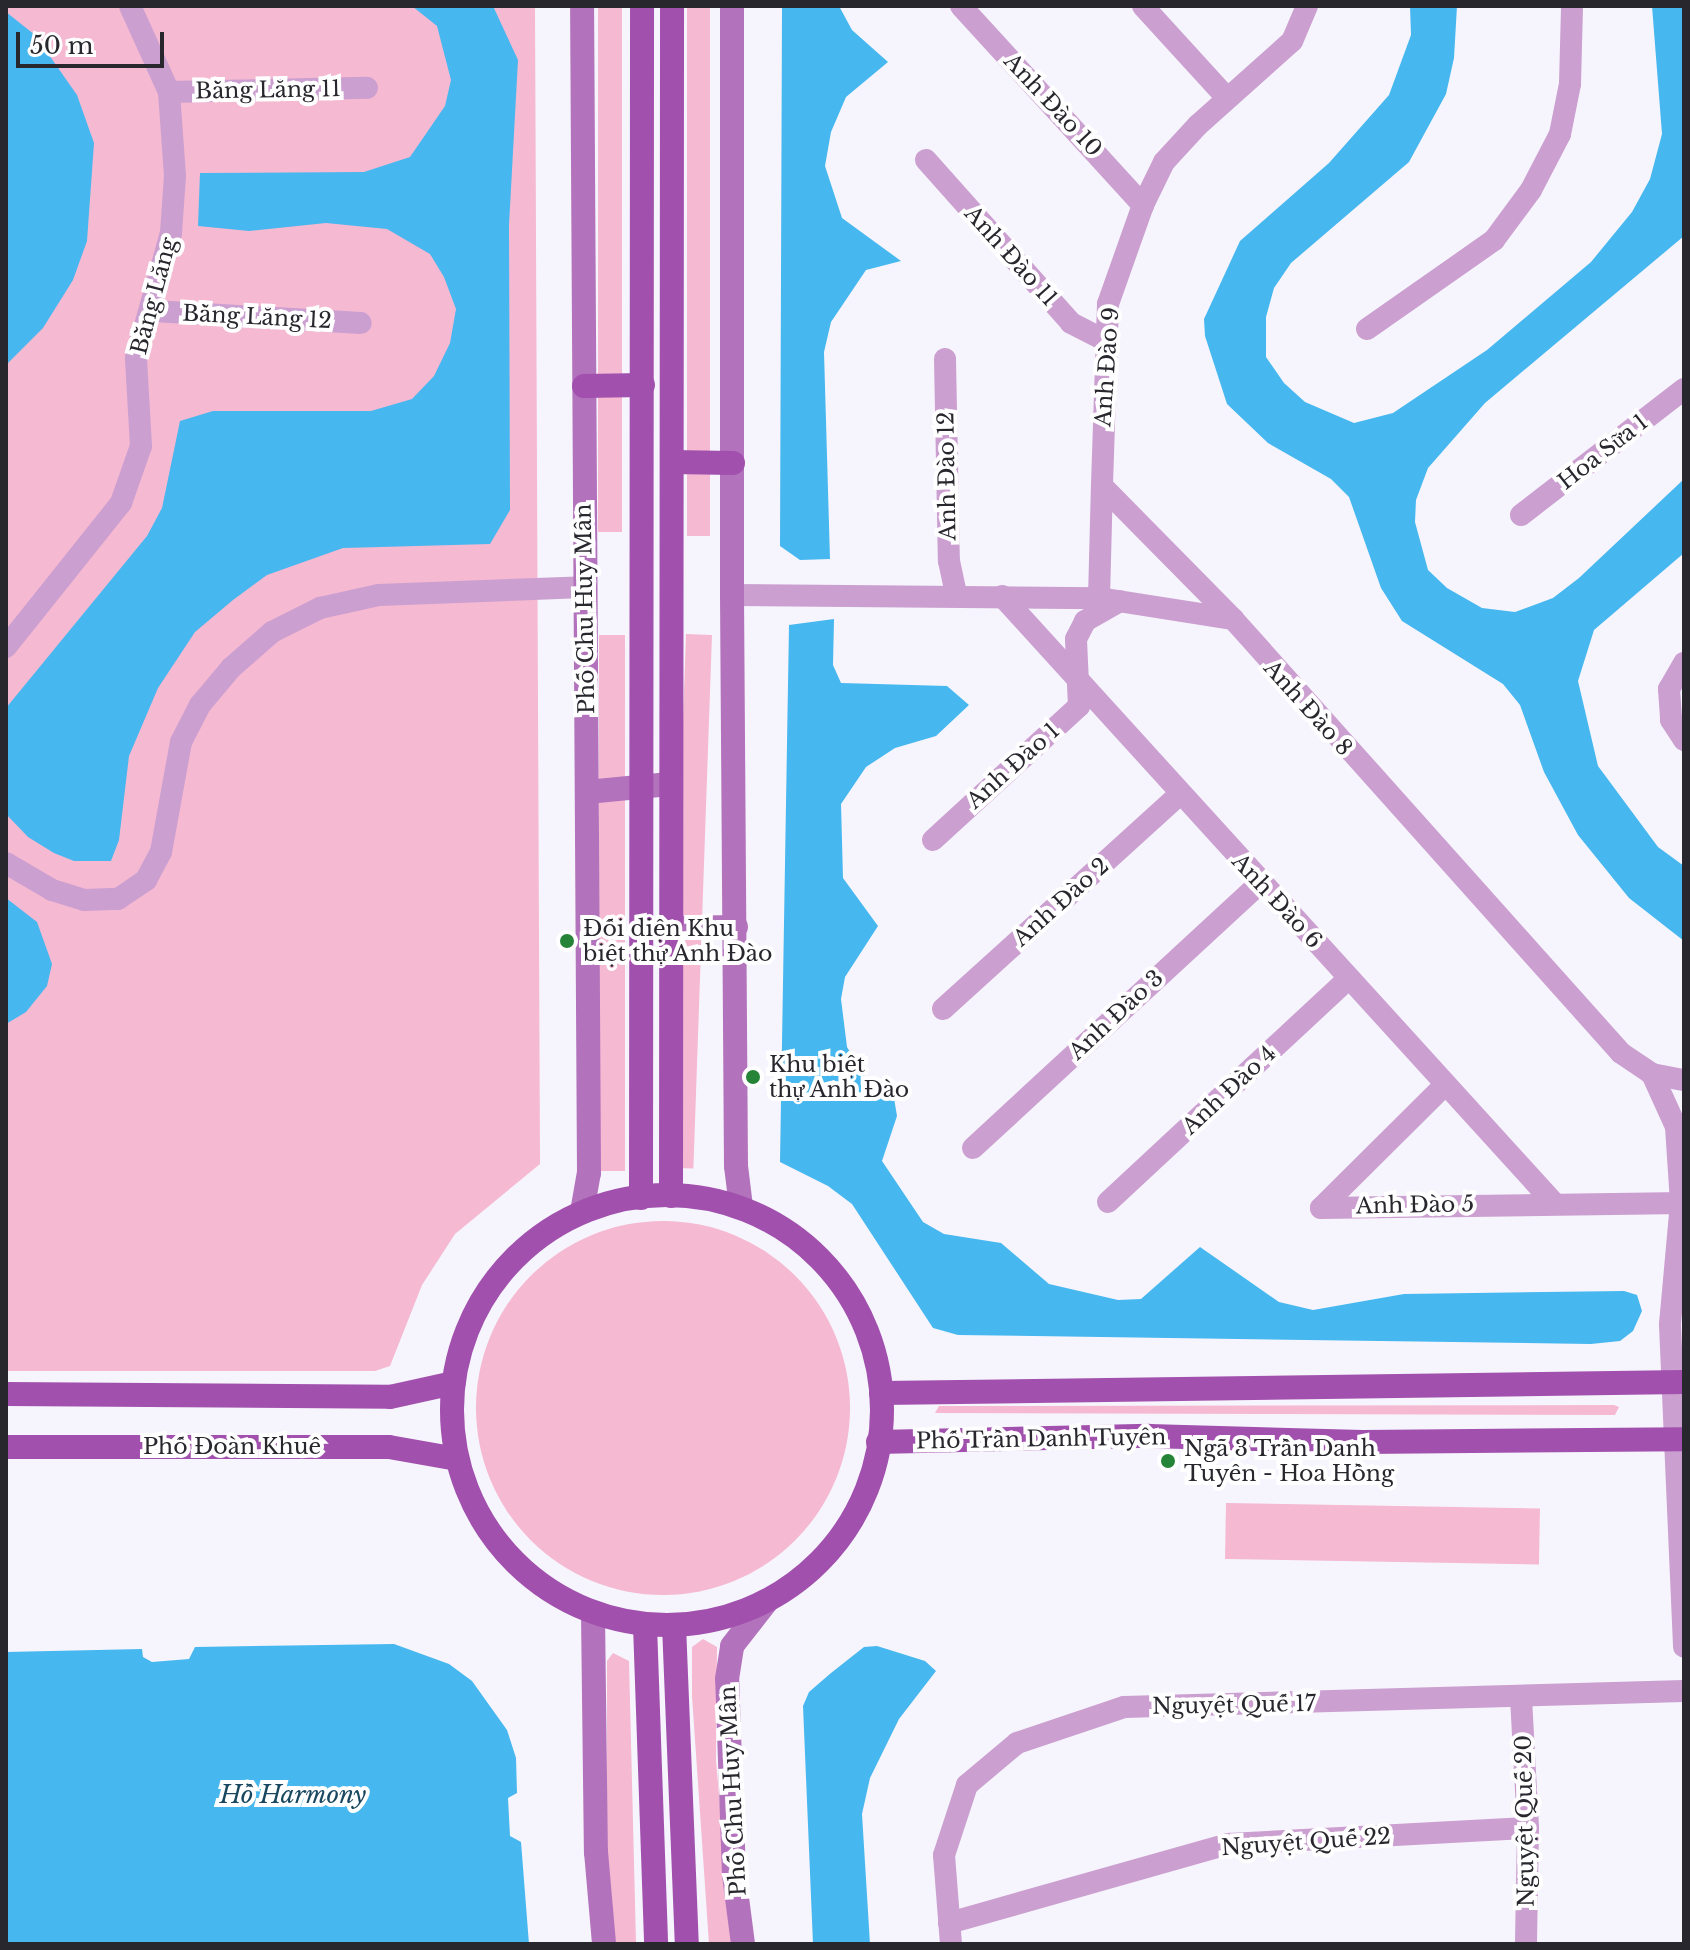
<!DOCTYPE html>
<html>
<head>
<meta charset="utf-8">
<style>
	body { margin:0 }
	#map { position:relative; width:1690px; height:1950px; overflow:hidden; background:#f6f5fd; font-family:"Libre Baskerville",serif }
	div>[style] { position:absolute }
	.green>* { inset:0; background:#f5b9d2; transform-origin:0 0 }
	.round { border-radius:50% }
	.water>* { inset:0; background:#46b7ef }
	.street>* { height:22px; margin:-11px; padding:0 11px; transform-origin:11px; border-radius:11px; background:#cb9fd0 }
	.secondary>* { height:24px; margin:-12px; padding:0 12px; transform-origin:12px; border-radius:12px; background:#b372bc }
	.primary>* { height:24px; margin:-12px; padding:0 12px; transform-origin:12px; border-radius:12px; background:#a150ad }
	.primary>.ring { margin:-12px; padding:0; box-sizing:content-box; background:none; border:24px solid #a150ad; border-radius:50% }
	.dots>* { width:22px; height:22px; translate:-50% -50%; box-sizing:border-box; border:4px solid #fff; border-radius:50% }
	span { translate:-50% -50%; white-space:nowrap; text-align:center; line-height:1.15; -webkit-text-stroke:8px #fff; paint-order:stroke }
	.street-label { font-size:22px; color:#28272e }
	.poi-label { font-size:22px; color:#28272e }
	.left { translate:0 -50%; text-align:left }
	.water-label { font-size:24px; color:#19475f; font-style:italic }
	.frame { position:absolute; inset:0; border:8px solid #28272e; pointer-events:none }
	.scale { position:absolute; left:16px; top:32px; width:148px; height:36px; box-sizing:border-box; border:4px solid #28272e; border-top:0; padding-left:10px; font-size:24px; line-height:28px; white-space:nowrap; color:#28272e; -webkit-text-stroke:6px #fff; paint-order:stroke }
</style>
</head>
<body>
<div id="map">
	<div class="green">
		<div style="clip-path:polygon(6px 6px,535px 6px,540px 1164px,455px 1234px,422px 1285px,390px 1366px,375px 1371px,6px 1371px)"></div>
		<div style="left:598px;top:6px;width:24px;height:526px"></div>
		<div style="left:687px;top:6px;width:23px;height:530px"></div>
		<div style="left:686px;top:634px;width:26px;height:534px;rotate:2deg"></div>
		<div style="left:625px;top:635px;width:536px;height:26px;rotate:90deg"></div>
		<div class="round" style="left:476px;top:1221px;width:374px;height:374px"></div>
		<div style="clip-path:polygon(1614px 1405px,1619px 1407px,1615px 1415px,935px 1413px,939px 1406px)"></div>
		<div style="left:1226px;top:1503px;width:314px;height:56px;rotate:1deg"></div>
		<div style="clip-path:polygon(703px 1639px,717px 1647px,716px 1760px,732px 1944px,709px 1944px,692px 1696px,692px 1647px)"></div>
		<div style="clip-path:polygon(613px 1653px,629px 1661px,636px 1944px,614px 1944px,607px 1846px,607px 1661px)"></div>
	</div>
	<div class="water">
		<div style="clip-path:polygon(412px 6px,493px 6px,518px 60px,509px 225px,510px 510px,490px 544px,343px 548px,267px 575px,233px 600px,195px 632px,158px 688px,129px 756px,119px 840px,111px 861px,74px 861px,54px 853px,28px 837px,6px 814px,6px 708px,147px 536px,162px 508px,180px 421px,213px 411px,371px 411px,412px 399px,434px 376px,450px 343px,456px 309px,444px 277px,430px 254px,387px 229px,326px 223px,249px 231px,198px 226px,200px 173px,364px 172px,410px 157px,445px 106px,451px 80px,437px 26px)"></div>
		<div style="clip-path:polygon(782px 6px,839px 6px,852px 30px,888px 62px,846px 97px,831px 132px,825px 166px,842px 218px,901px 261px,866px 270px,831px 322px,824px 352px,830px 559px,800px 560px,780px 546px)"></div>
		<div style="clip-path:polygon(1410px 6px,1457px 6px,1454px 58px,1446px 94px,1409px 162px,1291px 263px,1274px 288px,1266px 317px,1266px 357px,1284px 383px,1305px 402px,1354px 423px,1393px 413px,1487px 350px,1591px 262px,1632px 212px,1650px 179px,1662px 134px,1652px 6px,1684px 6px,1684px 236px,1485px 403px,1428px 468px,1416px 500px,1415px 522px,1428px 570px,1447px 588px,1482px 608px,1515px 612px,1553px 598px,1579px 578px,1684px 479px,1684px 553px,1594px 630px,1578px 681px,1598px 766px,1658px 847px,1684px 866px,1684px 941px,1629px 898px,1578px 835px,1544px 772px,1520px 705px,1503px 684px,1402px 621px,1381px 588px,1349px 497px,1331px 479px,1268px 443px,1227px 404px,1205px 336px,1204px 319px,1240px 241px,1329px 163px,1389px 95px,1411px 35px)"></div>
		<div style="clip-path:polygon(6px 12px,35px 35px,77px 95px,94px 143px,87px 241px,73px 280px,43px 328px,6px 365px)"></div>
		<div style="clip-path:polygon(834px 619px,833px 665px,841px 683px,947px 686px,969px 705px,936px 736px,895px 748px,866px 767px,841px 804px,843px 878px,878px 926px,845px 977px,841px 999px,847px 1047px,866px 1078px,894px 1098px,897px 1116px,882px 1161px,923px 1222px,944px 1234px,1001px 1243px,1049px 1284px,1118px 1300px,1141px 1299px,1200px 1247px,1279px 1302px,1313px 1310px,1404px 1294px,1624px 1291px,1637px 1295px,1642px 1311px,1633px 1331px,1620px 1341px,1591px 1344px,958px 1335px,933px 1328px,852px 1204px,828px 1186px,780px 1162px,789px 625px)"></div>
		<div style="clip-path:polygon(6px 898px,37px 922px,52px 964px,47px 986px,26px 1012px,6px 1024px)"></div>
		<div style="clip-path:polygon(394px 1644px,449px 1664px,472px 1681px,507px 1730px,516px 1758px,517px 1793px,508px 1798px,510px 1836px,521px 1842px,529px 1944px,6px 1944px,6px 1652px,142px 1649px,143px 1657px,152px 1662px,189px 1659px,195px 1647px)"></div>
		<div style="clip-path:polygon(877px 1646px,925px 1661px,936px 1671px,899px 1719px,870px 1778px,862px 1814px,870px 1944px,813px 1944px,803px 1706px,809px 1692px,831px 1673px,864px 1647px)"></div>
	</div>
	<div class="street">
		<div style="left:961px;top:6px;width:270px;rotate:47.6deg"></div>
		<div style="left:1143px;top:6px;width:123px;rotate:47.6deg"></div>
		<div style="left:1307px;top:6px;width:38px;rotate:113deg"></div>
		<div style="left:1292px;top:41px;width:126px;rotate:138.2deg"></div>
		<div style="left:1198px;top:125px;width:50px;rotate:132.6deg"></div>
		<div style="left:1164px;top:162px;width:48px;rotate:116deg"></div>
		<div style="left:1143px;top:205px;width:105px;rotate:109.5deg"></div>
		<div style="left:1108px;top:304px;width:182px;rotate:91.9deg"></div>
		<div style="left:1102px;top:486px;width:187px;rotate:45.4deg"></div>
		<div style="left:1233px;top:619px;width:582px;rotate:48.2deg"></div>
		<div style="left:1621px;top:1053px;width:37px;rotate:34deg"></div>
		<div style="left:1652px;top:1074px;width:33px;rotate:11deg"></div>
		<div style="left:169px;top:92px;width:198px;rotate:-1.2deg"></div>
		<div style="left:926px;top:160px;width:218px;rotate:48.3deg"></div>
		<div style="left:1071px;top:323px;width:38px;rotate:27deg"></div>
		<div style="left:153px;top:311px;width:208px;rotate:3.3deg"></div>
		<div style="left:1367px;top:329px;width:155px;rotate:-35deg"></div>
		<div style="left:1494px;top:240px;width:62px;rotate:-53.5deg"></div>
		<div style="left:1531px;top:190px;width:63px;rotate:-62.6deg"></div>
		<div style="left:1560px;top:134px;width:51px;rotate:-78.7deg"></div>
		<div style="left:1570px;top:84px;width:78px;rotate:-88.5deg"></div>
		<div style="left:945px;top:359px;width:202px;rotate:88.9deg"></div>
		<div style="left:949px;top:561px;width:33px;rotate:78deg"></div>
		<div style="left:1521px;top:515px;width:206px;rotate:-37.7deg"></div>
		<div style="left:732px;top:595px;width:367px;rotate:0.5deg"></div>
		<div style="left:1099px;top:598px;width:136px;rotate:8.9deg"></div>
		<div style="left:1002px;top:596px;width:820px;rotate:47.72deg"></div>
		<div style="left:1099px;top:598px;width:112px;rotate:-88.5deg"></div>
		<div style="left:6px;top:647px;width:184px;rotate:-51.4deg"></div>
		<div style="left:121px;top:503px;width:60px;rotate:-70.7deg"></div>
		<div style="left:141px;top:446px;width:88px;rotate:-93.3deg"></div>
		<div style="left:136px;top:358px;width:130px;rotate:-74.4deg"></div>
		<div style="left:171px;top:233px;width:57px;rotate:-86deg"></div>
		<div style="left:175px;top:176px;width:84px;rotate:-94.1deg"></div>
		<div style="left:169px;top:92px;width:94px;rotate:-114.4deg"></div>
		<div style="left:1684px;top:663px;width:30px;rotate:120deg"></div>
		<div style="left:1669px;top:689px;width:31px;rotate:86deg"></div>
		<div style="left:1671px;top:720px;width:24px;rotate:57deg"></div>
		<div style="left:933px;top:840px;width:198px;rotate:-42.5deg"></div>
		<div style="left:1079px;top:706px;width:67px;rotate:-92.6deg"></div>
		<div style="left:1076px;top:639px;width:20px;rotate:-63deg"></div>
		<div style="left:1085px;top:621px;width:40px;rotate:-29.7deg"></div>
		<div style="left:6px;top:863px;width:53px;rotate:30.4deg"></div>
		<div style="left:52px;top:890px;width:34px;rotate:17deg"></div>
		<div style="left:84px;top:900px;width:34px;rotate:-2deg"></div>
		<div style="left:118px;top:899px;width:34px;rotate:-34deg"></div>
		<div style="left:146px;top:880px;width:32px;rotate:-62deg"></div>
		<div style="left:161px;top:852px;width:112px;rotate:-79.7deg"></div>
		<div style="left:181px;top:742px;width:42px;rotate:-62.8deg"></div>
		<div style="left:200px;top:705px;width:48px;rotate:-50deg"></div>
		<div style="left:231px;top:668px;width:55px;rotate:-41.3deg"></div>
		<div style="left:272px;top:632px;width:54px;rotate:-26.6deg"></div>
		<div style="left:320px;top:608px;width:60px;rotate:-12.4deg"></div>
		<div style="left:379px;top:595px;width:205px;rotate:-2.2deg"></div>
		<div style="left:943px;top:1009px;width:319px;rotate:-42.2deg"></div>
		<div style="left:1652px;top:1074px;width:58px;rotate:65.6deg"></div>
		<div style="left:1676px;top:1127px;width:76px;rotate:86.2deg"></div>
		<div style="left:1681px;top:1203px;width:122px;rotate:95.2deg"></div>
		<div style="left:1670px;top:1325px;width:322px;rotate:87.5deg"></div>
		<div style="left:973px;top:1148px;width:391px;rotate:-42.7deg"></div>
		<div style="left:1108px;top:1202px;width:329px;rotate:-42.9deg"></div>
		<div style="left:1321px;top:1208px;width:363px;rotate:-0.8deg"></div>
		<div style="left:1321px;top:1208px;width:172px;rotate:-44.8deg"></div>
		<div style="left:1521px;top:1698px;width:130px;rotate:86.9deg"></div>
		<div style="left:1528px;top:1828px;width:116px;rotate:91deg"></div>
		<div style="left:949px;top:1923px;width:291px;rotate:-15.8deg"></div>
		<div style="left:1229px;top:1844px;width:299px;rotate:-3.1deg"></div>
		<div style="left:951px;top:1944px;width:89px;rotate:-94.5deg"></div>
		<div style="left:944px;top:1855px;width:74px;rotate:-71.8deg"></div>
		<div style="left:967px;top:1785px;width:65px;rotate:-40deg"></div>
		<div style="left:1017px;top:1743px;width:113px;rotate:-18.6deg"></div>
		<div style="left:1124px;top:1707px;width:560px;rotate:-1.64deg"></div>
	</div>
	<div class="secondary">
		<div style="left:732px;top:6px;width:589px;rotate:90deg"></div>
		<div style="left:732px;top:595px;width:571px;rotate:89.6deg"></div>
		<div style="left:736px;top:1166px;width:41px;rotate:83deg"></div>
		<div style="left:587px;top:792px;width:83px;rotate:-5.5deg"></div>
		<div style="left:671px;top:928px;width:65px;rotate:-0.9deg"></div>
		<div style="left:582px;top:1212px;width:40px;rotate:-80deg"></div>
		<div style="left:589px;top:1173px;width:1167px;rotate:-90.34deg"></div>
		<div style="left:593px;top:1614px;width:238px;rotate:89.3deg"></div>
		<div style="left:596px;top:1852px;width:92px;rotate:85deg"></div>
		<div style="left:743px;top:1944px;width:70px;rotate:-97.4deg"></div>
		<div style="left:734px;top:1875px;width:196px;rotate:-92deg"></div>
		<div style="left:727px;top:1679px;width:33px;rotate:-81deg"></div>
		<div style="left:732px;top:1646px;width:57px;rotate:-52.1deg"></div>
	</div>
	<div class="primary">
		<div style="left:584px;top:386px;width:59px;rotate:-1deg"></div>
		<div style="left:672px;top:462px;width:61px;rotate:0.9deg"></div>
		<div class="ring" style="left:452px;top:1195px;width:406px;height:406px"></div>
		<div style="left:671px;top:1196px;width:1190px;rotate:-89.95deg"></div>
		<div style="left:641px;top:1198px;width:1192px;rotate:-89.95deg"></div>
		<div style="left:881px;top:1393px;width:803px;rotate:-0.78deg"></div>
		<div style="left:6px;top:1394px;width:384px;rotate:0.4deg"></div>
		<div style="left:390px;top:1397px;width:65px;rotate:-12.5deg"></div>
		<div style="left:878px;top:1442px;width:271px;rotate:-1.3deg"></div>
		<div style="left:1149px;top:1436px;width:214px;rotate:1.6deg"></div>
		<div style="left:1363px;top:1442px;width:321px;rotate:-0.5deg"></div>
		<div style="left:6px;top:1447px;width:383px"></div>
		<div style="left:389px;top:1447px;width:69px;rotate:10deg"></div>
		<div style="left:645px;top:1625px;width:319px;rotate:88deg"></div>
		<div style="left:674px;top:1625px;width:319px;rotate:87.7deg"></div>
	</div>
	<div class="dots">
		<div style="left:567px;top:941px;background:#258437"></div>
		<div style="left:753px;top:1077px;background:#258437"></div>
		<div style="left:1168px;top:1461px;background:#258437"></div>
	</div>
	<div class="street-label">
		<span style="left:268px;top:90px;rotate:-1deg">Bằng Lăng 11</span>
		<span style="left:1053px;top:105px;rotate:47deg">Anh Đào 10</span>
		<span style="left:1011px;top:256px;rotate:48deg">Anh Đào 11</span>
		<span style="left:154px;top:296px;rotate:-75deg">Bằng Lăng</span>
		<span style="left:257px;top:317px;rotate:3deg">Bằng Lăng 12</span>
		<span style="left:1107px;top:367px;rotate:-86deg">Anh Đào 9</span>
		<span style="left:1603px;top:452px;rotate:-38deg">Hoa Sữa 1</span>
		<span style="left:947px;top:476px;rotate:-91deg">Anh Đào 12</span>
		<span style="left:585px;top:609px;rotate:-91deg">Phố Chu Huy Mân</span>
		<span style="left:1308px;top:708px;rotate:48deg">Anh Đào 8</span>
		<span style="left:1013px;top:766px;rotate:-42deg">Anh Đào 1</span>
		<span style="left:1277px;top:901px;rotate:47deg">Anh Đào 6</span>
		<span style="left:1061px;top:902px;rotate:-42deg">Anh Đào 2</span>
		<span style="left:1116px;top:1015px;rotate:-43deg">Anh Đào 3</span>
		<span style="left:1229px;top:1090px;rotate:-43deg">Anh Đào 4</span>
		<span style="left:1415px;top:1205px;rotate:-1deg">Anh Đào 5</span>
		<span style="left:1041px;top:1439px;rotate:-1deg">Phố Trần Danh Tuyên</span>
		<span style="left:232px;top:1447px">Phố Đoàn Khuê</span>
		<span style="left:1234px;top:1705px;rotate:-1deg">Nguyệt Quế 17</span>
		<span style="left:733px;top:1791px;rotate:-93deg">Phố Chu Huy Mân</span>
		<span style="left:1525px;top:1821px;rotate:-91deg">Nguyệt Quế 20</span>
		<span style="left:1306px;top:1842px;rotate:-4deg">Nguyệt Quế 22</span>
	</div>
	<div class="poi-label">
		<span class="left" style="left:583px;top:941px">Đối diện Khu<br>biệt thự Anh Đào</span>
		<span class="left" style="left:769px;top:1077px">Khu biệt<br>thự Anh Đào</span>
		<span class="left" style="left:1184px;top:1461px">Ngã 3 Trần Danh<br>Tuyên - Hoa Hồng</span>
	</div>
	<div class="water-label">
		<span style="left:293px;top:1795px">Hồ Harmony</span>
	</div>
	<div class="frame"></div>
	<div class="scale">50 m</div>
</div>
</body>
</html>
